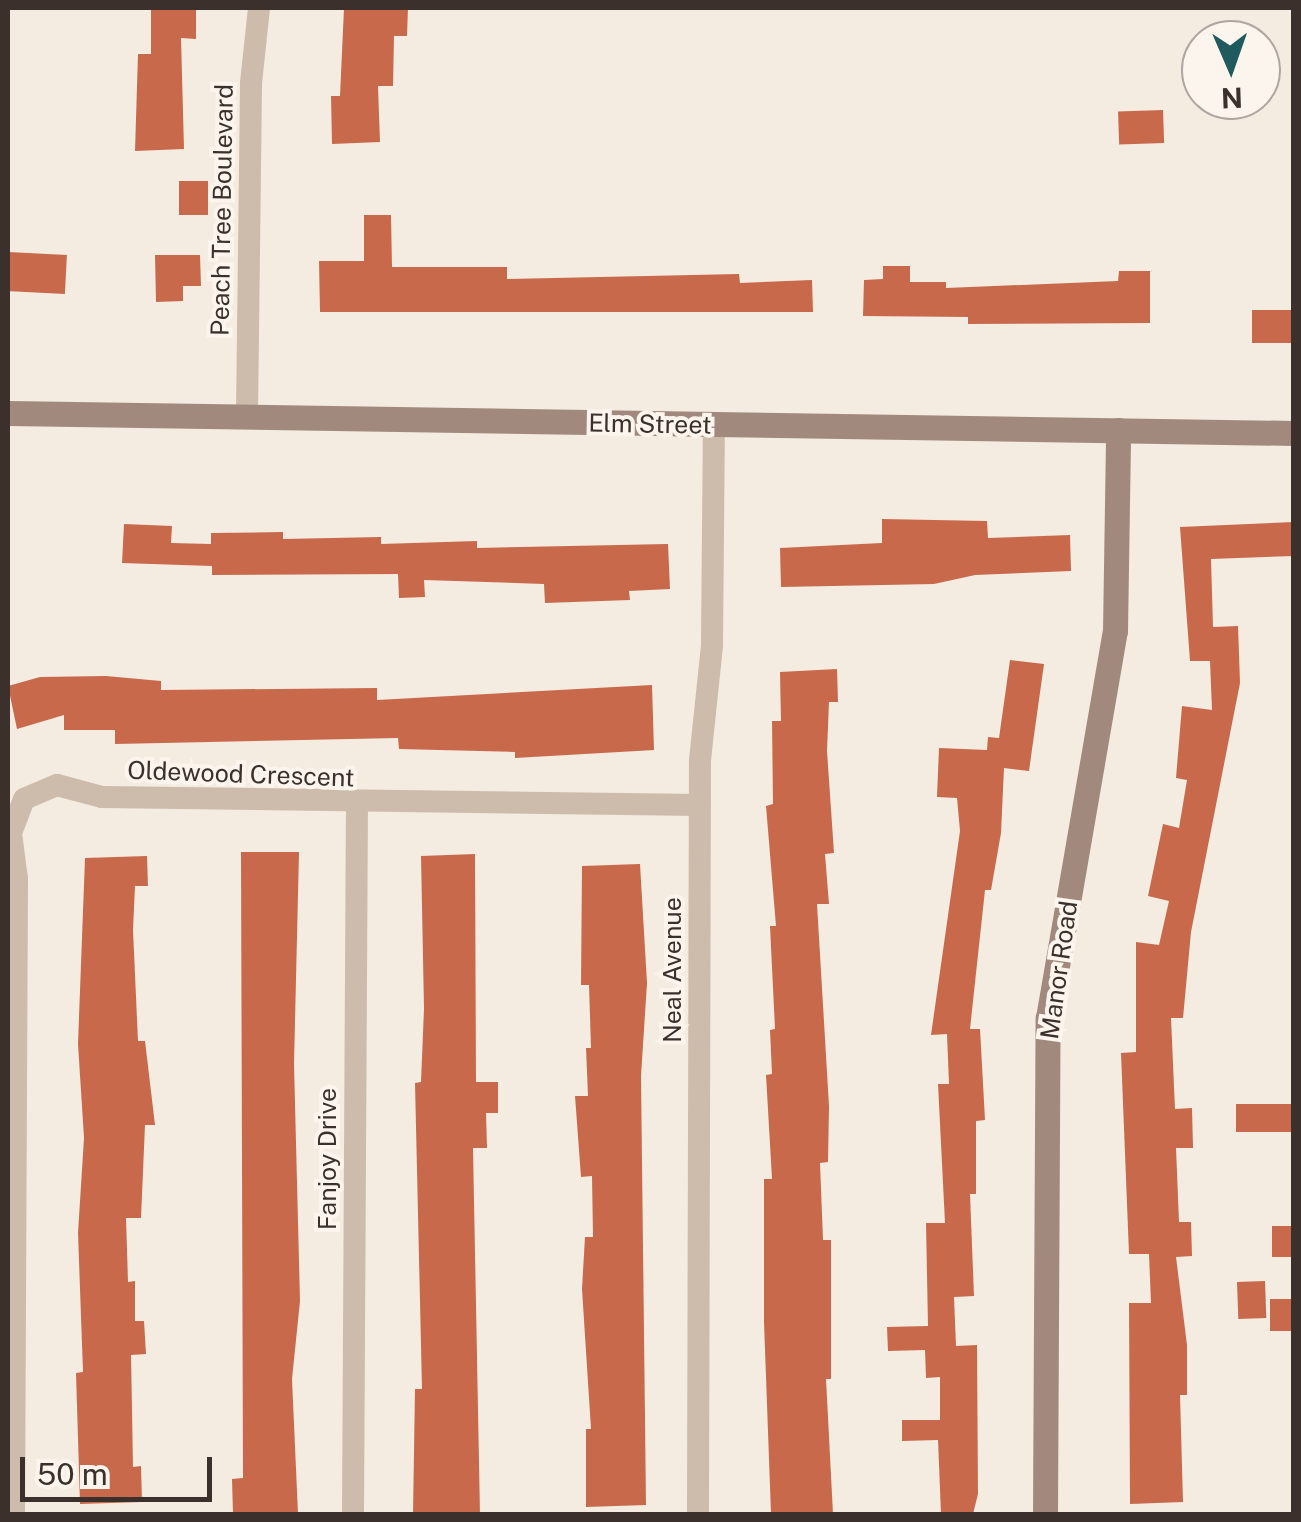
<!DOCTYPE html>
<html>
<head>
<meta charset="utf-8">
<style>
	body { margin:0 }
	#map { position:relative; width:1301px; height:1522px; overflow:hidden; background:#f4ebe1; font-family:"Public Sans",sans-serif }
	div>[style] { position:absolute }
	.building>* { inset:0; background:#c8694b; transform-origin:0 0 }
	.street>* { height:22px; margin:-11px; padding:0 11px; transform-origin:11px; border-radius:11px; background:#cdbbac }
	.secondary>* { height:25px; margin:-12.5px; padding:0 12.5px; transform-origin:12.5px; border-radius:12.5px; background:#a18a7d }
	span { translate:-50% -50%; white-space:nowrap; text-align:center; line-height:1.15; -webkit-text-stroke:8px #fbf5ee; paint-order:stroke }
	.street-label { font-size:25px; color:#3b302b }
	.frame { position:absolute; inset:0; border:10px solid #3b302b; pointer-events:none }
	.north { position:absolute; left:1181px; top:20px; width:100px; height:100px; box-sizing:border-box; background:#fbf5ee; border:2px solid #aea6a0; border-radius:50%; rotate:178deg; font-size:28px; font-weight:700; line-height:40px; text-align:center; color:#3b302b }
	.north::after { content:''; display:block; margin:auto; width:35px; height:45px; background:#1f5a5e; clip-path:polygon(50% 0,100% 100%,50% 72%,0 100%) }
	.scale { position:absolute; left:20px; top:1457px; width:192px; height:45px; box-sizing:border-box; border:5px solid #3b302b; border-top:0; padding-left:12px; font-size:30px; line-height:35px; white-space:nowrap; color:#3b302b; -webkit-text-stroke:8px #fbf5ee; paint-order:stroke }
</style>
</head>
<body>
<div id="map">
	<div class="building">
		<div style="clip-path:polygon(151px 8px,196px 9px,196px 39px,181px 38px,184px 149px,135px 151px,138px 54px,151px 54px)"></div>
		<div style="clip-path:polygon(344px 8px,408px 8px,407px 36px,394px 36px,393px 86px,378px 86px,380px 142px,332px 144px,331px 96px,340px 96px)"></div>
		<div style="left:1163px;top:110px;width:33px;height:45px;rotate:88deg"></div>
		<div style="left:179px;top:181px;width:29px;height:34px"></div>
		<div style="clip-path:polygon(364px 215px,391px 215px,392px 267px,507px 267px,507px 279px,739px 274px,740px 283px,812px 280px,813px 312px,320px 312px,319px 261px,364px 261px)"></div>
		<div style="left:8px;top:252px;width:59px;height:39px;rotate:3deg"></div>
		<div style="clip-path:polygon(155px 255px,200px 255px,201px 286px,183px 286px,183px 301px,156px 302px)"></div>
		<div style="clip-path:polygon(883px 266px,910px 266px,910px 282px,946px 282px,946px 288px,1118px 281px,1119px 271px,1150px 271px,1150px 323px,968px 324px,968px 317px,863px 316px,864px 280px,883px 279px)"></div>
		<div style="left:1294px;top:310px;width:33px;height:42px;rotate:90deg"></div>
		<div style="clip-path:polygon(882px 519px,987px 521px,988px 538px,1070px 535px,1071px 571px,975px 575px,934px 584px,781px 587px,780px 548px,882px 543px)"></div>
		<div style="clip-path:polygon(1294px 522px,1294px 556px,1211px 559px,1213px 627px,1238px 626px,1240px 683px,1191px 932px,1183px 1018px,1171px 1018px,1175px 1109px,1192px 1108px,1193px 1148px,1176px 1148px,1179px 1222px,1191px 1222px,1192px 1256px,1176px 1257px,1187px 1345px,1187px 1395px,1180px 1395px,1183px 1502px,1130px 1504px,1129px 1303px,1151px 1303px,1149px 1254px,1129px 1254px,1121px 1053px,1136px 1052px,1136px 942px,1159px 945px,1169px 901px,1148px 896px,1163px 824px,1179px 828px,1187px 780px,1176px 778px,1182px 706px,1212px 710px,1210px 661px,1190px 661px,1180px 527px)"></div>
		<div style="clip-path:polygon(124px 524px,172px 526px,171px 543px,211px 544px,211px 533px,283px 532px,283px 539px,381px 537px,381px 544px,477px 541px,477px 548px,668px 544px,670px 589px,629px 591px,630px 600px,545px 603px,544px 584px,424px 580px,425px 597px,399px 598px,398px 574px,212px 575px,212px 566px,122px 563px)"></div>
		<div style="clip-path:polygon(1010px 660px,1044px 664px,1029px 771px,1004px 768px,1001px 833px,991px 890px,985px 890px,970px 1029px,980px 1029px,985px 1120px,976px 1121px,976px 1194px,970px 1194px,974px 1296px,954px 1297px,956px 1346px,977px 1345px,978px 1494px,973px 1514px,941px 1514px,938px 1440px,902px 1441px,902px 1420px,940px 1420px,940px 1377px,926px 1378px,925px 1350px,888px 1351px,887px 1327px,928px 1326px,926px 1223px,945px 1223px,938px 1084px,949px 1084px,947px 1034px,931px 1035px,960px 831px,957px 798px,937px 797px,939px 748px,987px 750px,988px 737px,999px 738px)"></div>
		<div style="clip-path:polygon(837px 669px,838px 702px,829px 702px,827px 751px,834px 853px,825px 854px,829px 904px,817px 904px,829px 1106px,828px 1162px,820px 1163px,823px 1240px,831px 1240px,831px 1379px,826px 1379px,833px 1514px,771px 1514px,764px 1322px,764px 1179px,772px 1179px,766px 1075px,772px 1074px,770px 1030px,775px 1029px,770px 926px,776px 926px,766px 806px,773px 804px,772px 721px,781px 721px,780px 672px)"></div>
		<div style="clip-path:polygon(106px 676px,161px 681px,161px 690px,377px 688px,377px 700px,652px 685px,654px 750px,515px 758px,515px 752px,399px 749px,398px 738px,115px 744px,115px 730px,64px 730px,64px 715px,17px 729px,8px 686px,40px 677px)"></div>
		<div style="clip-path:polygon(241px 852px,299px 852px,294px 1064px,300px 1301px,292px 1379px,298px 1514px,233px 1514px,232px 1479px,243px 1478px)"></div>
		<div style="clip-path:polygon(475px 854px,476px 1082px,498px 1082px,498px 1113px,486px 1113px,487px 1148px,473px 1148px,480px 1514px,413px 1514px,415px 1389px,422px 1389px,415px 1083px,421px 1082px,424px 1009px,421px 856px)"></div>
		<div style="clip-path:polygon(147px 856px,148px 886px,135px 886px,133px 930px,138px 1041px,145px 1041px,155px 1125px,145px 1125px,141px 1218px,126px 1218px,128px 1282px,135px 1281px,135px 1321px,144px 1321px,146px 1354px,131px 1355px,133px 1467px,141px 1466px,142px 1502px,80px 1504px,76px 1373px,83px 1372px,78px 1233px,84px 1138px,78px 1044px,85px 858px)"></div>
		<div style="clip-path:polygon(640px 864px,647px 983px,641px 1076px,646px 1505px,586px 1507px,586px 1429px,591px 1429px,582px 1289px,585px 1237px,593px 1237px,592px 1176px,581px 1177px,575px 1096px,588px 1096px,586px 1048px,591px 1048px,589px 985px,581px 985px,582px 866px)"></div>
		<div style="left:1294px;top:1104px;width:28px;height:58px;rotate:90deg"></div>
		<div style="left:1294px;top:1226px;width:31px;height:22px;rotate:90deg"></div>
		<div style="left:1265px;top:1281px;width:37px;height:28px;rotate:88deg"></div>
		<div style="left:1294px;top:1299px;width:32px;height:24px;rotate:90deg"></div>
	</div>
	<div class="street">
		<div style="left:247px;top:414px;width:331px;rotate:-89.3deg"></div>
		<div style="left:251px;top:83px;width:75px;rotate:-83.9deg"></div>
		<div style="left:14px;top:1514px;width:635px;rotate:-89.73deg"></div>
		<div style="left:17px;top:879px;width:46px;rotate:-97.4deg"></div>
		<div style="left:11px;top:833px;width:36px;rotate:-69deg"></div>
		<div style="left:24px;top:799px;width:36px;rotate:-23deg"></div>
		<div style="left:57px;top:785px;width:47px;rotate:14.9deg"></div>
		<div style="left:102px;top:797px;width:598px;rotate:0.77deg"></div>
		<div style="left:353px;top:1514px;width:709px;rotate:-89.68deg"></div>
		<div style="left:698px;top:1514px;width:754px;rotate:-89.85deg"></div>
		<div style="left:700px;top:760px;width:116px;rotate:-84deg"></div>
		<div style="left:712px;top:645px;width:220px;rotate:-89.5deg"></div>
	</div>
	<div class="secondary">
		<div style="left:8px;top:413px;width:1286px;rotate:0.89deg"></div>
		<div style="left:1045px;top:1514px;width:496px;rotate:-89.7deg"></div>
		<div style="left:1048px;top:1018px;width:393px;rotate:-80.2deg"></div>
		<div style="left:1115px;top:631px;width:201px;rotate:-89.1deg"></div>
	</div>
	<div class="street-label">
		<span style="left:222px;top:210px;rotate:-89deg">Peach Tree Boulevard</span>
		<span style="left:650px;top:424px;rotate:1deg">Elm Street</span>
		<span style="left:241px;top:774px;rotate:2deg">Oldewood Crescent</span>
		<span style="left:672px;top:970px;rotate:-90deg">Neal Avenue</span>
		<span style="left:1059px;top:970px;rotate:-82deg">Manor Road</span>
		<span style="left:327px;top:1159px;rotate:-90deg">Fanjoy Drive</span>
	</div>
	<div class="frame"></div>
	<div class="north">N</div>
	<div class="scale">50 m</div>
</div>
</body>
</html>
